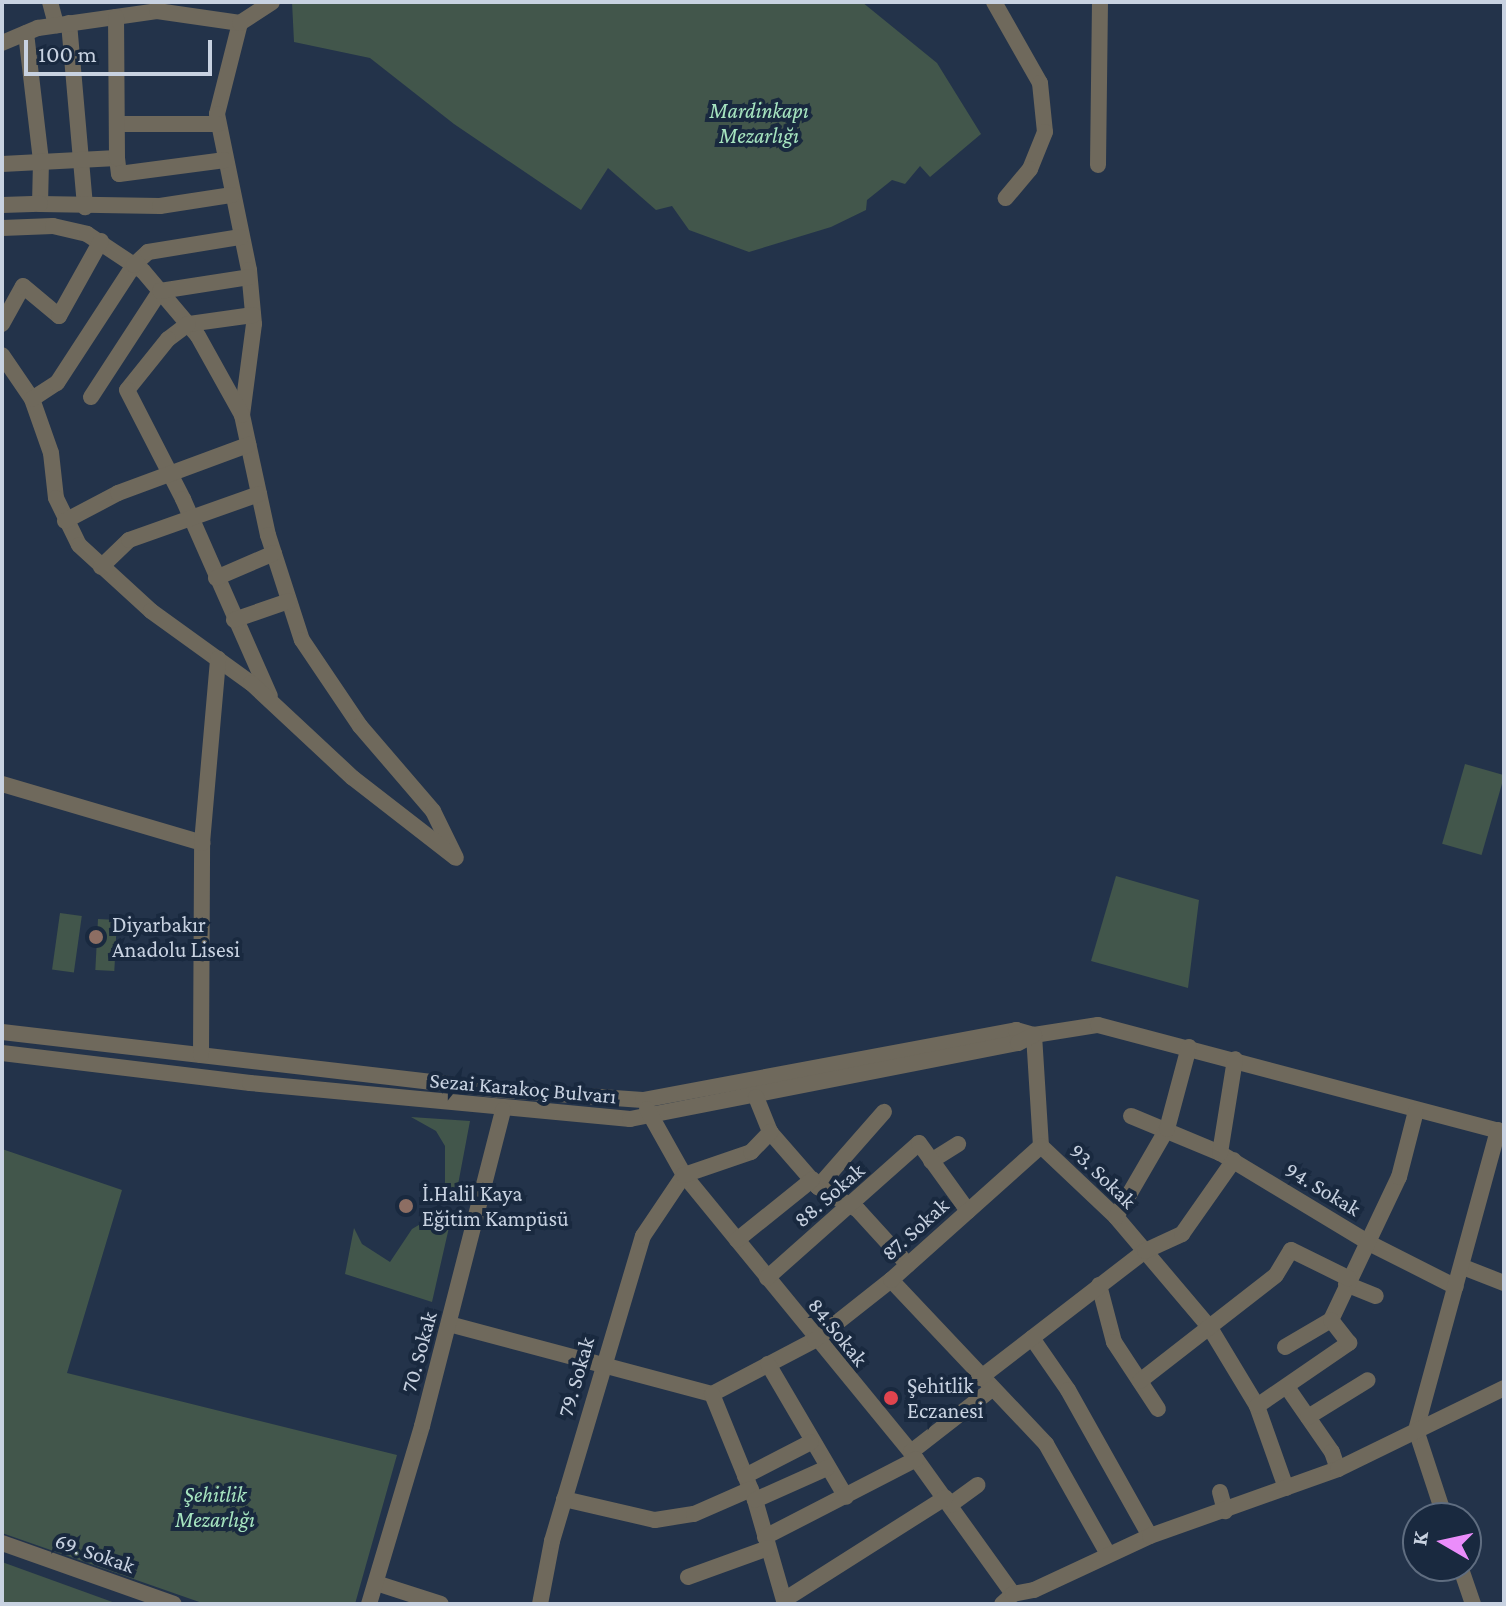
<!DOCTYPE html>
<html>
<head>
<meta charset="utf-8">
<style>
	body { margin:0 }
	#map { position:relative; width:1506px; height:1606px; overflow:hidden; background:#23334a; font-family:"Crimson Pro",serif }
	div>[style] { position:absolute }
	.green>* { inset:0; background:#42564b; transform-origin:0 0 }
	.minor>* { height:16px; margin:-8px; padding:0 8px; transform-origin:8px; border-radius:8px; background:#6f695c }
	.dots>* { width:22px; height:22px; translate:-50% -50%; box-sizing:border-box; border:4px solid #19293f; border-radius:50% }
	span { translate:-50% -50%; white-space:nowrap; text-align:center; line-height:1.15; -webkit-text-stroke:8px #19293f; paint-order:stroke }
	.park-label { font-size:22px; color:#a6e5c0; font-style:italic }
	.poi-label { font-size:22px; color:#c8d2e1 }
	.left { translate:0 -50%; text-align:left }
	.street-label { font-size:22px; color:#c8d2e1 }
	.frame { position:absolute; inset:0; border:4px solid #c8d2e1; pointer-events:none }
	.north { position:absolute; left:1402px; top:1502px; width:80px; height:80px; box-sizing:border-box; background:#19293f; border:2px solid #5f6d80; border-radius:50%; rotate:279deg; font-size:22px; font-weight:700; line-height:32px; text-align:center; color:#c8d2e1 }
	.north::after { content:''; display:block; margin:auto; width:28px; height:36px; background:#eb8dfb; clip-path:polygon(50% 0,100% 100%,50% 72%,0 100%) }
	.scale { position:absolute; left:24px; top:40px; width:188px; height:36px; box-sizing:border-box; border:4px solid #c8d2e1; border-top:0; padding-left:10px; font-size:24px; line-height:28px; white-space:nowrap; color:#c8d2e1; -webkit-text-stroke:6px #19293f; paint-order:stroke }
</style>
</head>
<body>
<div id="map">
	<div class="green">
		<div style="clip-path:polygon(292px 2px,862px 2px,937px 63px,981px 134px,930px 177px,920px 166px,905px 184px,892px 180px,867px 200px,866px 210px,831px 227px,749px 252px,689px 230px,672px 206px,656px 210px,608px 168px,581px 210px,454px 124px,370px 58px,294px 42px)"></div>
		<div style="left:1465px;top:764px;width:41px;height:83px;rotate:16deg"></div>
		<div style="clip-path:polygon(1116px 876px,1199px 900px,1188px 988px,1091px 961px)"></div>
		<div style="left:60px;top:913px;width:22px;height:57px;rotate:8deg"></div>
		<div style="left:98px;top:919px;width:19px;height:51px;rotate:3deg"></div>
		<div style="clip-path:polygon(411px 1117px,470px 1121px,457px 1190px,445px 1187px,445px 1146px,436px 1131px)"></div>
		<div style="clip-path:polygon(2px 1149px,122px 1190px,67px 1373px,397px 1455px,355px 1604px,205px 1604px,2px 1533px)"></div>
		<div style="clip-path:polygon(434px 1216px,450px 1223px,432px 1302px,345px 1274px,354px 1228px,362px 1244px,390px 1262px,412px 1229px)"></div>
		<div style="clip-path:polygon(2px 1562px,118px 1604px,2px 1604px)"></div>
	</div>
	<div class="minor">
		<div style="left:50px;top:2px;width:24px;rotate:75deg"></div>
		<div style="left:994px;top:2px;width:93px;rotate:60.4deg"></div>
		<div style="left:1040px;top:83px;width:49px;rotate:84.2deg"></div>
		<div style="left:1045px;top:132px;width:40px;rotate:112deg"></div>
		<div style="left:1030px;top:169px;width:38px;rotate:130deg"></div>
		<div style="left:69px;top:23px;width:185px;rotate:85deg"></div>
		<div style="left:240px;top:23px;width:94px;rotate:104.2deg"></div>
		<div style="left:217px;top:114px;width:159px;rotate:78.4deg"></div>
		<div style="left:249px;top:270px;width:54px;rotate:84.7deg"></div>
		<div style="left:254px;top:324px;width:92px;rotate:97.5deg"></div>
		<div style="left:242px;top:415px;width:123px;rotate:77.8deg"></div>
		<div style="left:268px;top:535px;width:110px;rotate:72.1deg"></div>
		<div style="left:302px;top:640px;width:104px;rotate:56deg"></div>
		<div style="left:360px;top:726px;width:112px;rotate:49.3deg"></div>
		<div style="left:433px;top:811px;width:52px;rotate:63.9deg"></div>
		<div style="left:26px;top:33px;width:129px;rotate:83.3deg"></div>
		<div style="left:41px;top:161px;width:43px;rotate:91.3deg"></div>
		<div style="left:40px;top:204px;width:120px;rotate:1deg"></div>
		<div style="left:160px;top:206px;width:73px;rotate:-8.7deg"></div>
		<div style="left:2px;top:43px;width:39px;rotate:-23deg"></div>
		<div style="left:38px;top:28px;width:120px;rotate:-8.1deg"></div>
		<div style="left:157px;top:11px;width:84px;rotate:8.2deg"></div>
		<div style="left:240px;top:23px;width:38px;rotate:-33deg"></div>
		<div style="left:117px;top:124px;width:101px"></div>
		<div style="left:117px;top:158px;width:16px;rotate:83deg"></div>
		<div style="left:119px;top:174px;width:107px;rotate:-7.5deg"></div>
		<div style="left:2px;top:164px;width:115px;rotate:-3deg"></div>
		<div style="left:117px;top:158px;width:141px;rotate:-90.4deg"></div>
		<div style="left:1098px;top:165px;width:163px;rotate:-89.3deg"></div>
		<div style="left:2px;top:205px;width:38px;rotate:-2deg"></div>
		<div style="left:2px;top:228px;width:51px;rotate:-2.2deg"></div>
		<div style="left:53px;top:226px;width:35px;rotate:13deg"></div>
		<div style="left:87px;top:234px;width:67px;rotate:33.5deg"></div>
		<div style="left:143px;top:271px;width:85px;rotate:49.8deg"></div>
		<div style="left:198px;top:336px;width:90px;rotate:60.9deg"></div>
		<div style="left:253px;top:315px;width:66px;rotate:172.1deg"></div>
		<div style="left:188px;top:324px;width:25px;rotate:143deg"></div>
		<div style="left:168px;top:339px;width:65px;rotate:128.8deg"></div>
		<div style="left:127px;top:390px;width:123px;rotate:62.8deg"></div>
		<div style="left:183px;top:499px;width:215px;rotate:66.2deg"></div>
		<div style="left:2px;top:324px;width:43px;rotate:-61.1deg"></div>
		<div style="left:23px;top:286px;width:47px;rotate:39.8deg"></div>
		<div style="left:59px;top:316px;width:86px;rotate:-60.8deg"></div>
		<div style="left:2px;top:355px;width:53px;rotate:55.7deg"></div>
		<div style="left:32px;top:399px;width:57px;rotate:70.6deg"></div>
		<div style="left:51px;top:453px;width:45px;rotate:83.7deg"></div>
		<div style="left:56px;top:498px;width:52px;rotate:63.9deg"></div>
		<div style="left:79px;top:545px;width:98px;rotate:42.5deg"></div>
		<div style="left:151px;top:611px;width:123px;rotate:35.8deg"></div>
		<div style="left:251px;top:683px;width:139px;rotate:43deg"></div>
		<div style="left:353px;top:778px;width:129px;rotate:37.8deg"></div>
		<div style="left:91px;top:397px;width:126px;rotate:-56.9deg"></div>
		<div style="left:160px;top:291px;width:90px;rotate:-8.9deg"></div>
		<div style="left:32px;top:399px;width:30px;rotate:-33deg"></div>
		<div style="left:57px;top:383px;width:141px;rotate:-56.9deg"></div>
		<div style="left:134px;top:265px;width:19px;rotate:-43deg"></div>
		<div style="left:148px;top:252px;width:94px;rotate:-9.2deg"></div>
		<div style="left:65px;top:521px;width:60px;rotate:-27.8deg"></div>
		<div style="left:118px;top:493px;width:139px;rotate:-20.3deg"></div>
		<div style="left:101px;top:567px;width:39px;rotate:-44deg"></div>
		<div style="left:129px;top:540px;width:138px;rotate:-19.5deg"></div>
		<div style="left:216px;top:578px;width:63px;rotate:-23.3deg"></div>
		<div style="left:234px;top:620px;width:58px;rotate:-19.1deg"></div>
		<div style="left:2px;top:784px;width:209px;rotate:16.4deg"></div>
		<div style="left:2px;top:1032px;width:502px;rotate:6.63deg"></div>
		<div style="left:501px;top:1090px;width:142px;rotate:4deg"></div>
		<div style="left:643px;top:1100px;width:380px;rotate:-10.6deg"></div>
		<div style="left:1016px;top:1030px;width:19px;rotate:16deg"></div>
		<div style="left:1034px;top:1035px;width:65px;rotate:-8.9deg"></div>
		<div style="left:1098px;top:1025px;width:420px;rotate:14.8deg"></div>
		<div style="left:1034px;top:1035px;width:111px;rotate:86.4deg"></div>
		<div style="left:1041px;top:1146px;width:103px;rotate:43.4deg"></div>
		<div style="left:1116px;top:1217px;width:145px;rotate:49.7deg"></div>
		<div style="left:1210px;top:1328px;width:91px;rotate:58.9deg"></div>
		<div style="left:1257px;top:1406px;width:87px;rotate:70.5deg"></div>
		<div style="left:2px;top:1053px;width:250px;rotate:6.9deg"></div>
		<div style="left:250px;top:1083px;width:382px;rotate:5.4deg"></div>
		<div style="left:630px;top:1119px;width:395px;rotate:-11.1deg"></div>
		<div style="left:1018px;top:1043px;width:18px;rotate:-27deg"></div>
		<div style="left:201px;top:1055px;width:212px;rotate:-89.7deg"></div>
		<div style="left:202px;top:843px;width:185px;rotate:-85deg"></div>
		<div style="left:756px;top:1097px;width:38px;rotate:68deg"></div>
		<div style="left:770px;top:1132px;width:73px;rotate:48.9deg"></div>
		<div style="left:818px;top:1187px;width:46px;rotate:29.9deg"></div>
		<div style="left:858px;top:1210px;width:74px;rotate:47.7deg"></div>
		<div style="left:647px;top:1109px;width:76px;rotate:60.7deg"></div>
		<div style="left:684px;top:1175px;width:358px;rotate:50.7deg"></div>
		<div style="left:911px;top:1452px;width:175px;rotate:54.3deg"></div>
		<div style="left:1131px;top:1116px;width:96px;rotate:22.6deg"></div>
		<div style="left:1220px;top:1153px;width:174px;rotate:31.1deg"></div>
		<div style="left:1369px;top:1243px;width:97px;rotate:26.8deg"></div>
		<div style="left:1220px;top:1153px;width:95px;rotate:-80.9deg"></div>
		<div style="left:931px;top:1161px;width:32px;rotate:-32deg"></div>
		<div style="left:818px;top:1187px;width:100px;rotate:-48.7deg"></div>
		<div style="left:1116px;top:1217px;width:102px;rotate:-59.9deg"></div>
		<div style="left:1167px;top:1129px;width:85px;rotate:-75deg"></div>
		<div style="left:737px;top:1240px;width:97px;rotate:-38.8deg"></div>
		<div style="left:1463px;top:1267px;width:44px;rotate:21.3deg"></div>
		<div style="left:767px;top:1278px;width:203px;rotate:-41.6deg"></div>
		<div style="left:919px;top:1143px;width:84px;rotate:54.2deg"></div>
		<div style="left:891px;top:1280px;width:226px;rotate:46.6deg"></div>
		<div style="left:1046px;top:1444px;width:126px;rotate:60.6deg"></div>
		<div style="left:1346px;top:1284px;width:32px;rotate:22deg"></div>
		<div style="left:1099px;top:1285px;width:59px;rotate:75.3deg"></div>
		<div style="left:1114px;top:1342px;width:80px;rotate:56.7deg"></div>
		<div style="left:449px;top:1324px;width:272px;rotate:14.9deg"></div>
		<div style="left:712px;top:1394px;width:116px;rotate:-27.7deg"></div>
		<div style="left:815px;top:1340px;width:97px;rotate:-38.3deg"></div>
		<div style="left:891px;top:1280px;width:201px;rotate:-41.8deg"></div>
		<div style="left:1032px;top:1338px;width:63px;rotate:55.3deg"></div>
		<div style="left:1068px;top:1390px;width:167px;rotate:60.7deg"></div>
		<div style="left:1285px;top:1347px;width:53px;rotate:-30.4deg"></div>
		<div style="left:1331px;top:1320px;width:158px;rotate:-64.6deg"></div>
		<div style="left:1399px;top:1177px;width:68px;rotate:-75.6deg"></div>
		<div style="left:768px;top:1364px;width:154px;rotate:59.6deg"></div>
		<div style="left:980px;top:1378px;width:208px;rotate:-37.6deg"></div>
		<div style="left:1145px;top:1251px;width:41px;rotate:-24.7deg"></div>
		<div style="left:1182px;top:1234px;width:90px;rotate:-54.9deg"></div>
		<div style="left:1140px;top:1381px;width:172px;rotate:-37.9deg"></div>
		<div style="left:1276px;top:1275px;width:29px;rotate:-59deg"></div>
		<div style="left:1291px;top:1250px;width:64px;rotate:26.2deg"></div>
		<div style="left:1287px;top:1387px;width:79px;rotate:55.3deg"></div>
		<div style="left:1332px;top:1452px;width:18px;rotate:71deg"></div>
		<div style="left:712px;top:1394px;width:114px;rotate:67.9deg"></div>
		<div style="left:755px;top:1500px;width:108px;rotate:73.9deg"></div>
		<div style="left:1257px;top:1406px;width:112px;rotate:-34.4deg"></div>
		<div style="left:1349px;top:1343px;width:29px;rotate:-128deg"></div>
		<div style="left:1308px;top:1417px;width:70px;rotate:-31.7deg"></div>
		<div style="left:911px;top:1452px;width:103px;rotate:-37.9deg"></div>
		<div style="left:745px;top:1476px;width:74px;rotate:-27.3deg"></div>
		<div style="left:1220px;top:1492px;width:20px;rotate:75deg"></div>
		<div style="left:564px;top:1499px;width:93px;rotate:13deg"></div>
		<div style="left:655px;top:1520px;width:39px;rotate:-9deg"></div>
		<div style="left:694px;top:1514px;width:62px;rotate:-23.7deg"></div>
		<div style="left:755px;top:1500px;width:79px;rotate:-24deg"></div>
		<div style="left:950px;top:1505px;width:34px;rotate:-36deg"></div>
		<div style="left:1445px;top:1518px;width:93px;rotate:-108.2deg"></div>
		<div style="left:1416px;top:1430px;width:311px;rotate:-74.7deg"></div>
		<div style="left:765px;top:1537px;width:170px;rotate:-27.3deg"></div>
		<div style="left:2px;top:1543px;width:182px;rotate:19.5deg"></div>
		<div style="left:1460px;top:1566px;width:40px;rotate:71.1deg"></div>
		<div style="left:688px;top:1577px;width:85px;rotate:-19.9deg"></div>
		<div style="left:376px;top:1583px;width:68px;rotate:17.9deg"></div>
		<div style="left:784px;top:1600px;width:191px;rotate:-32.4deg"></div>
		<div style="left:369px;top:1604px;width:186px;rotate:-73.4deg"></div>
		<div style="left:422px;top:1426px;width:326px;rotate:-75.6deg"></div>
		<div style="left:540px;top:1604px;width:64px;rotate:-79.2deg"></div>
		<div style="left:552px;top:1541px;width:318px;rotate:-73.4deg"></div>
		<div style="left:643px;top:1236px;width:73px;rotate:-56.1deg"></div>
		<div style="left:684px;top:1175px;width:71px;rotate:-18.9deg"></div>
		<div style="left:751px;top:1152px;width:28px;rotate:-46deg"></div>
		<div style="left:1002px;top:1604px;width:15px;rotate:-42deg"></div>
		<div style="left:1013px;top:1594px;width:21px;rotate:-11deg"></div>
		<div style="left:1034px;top:1590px;width:128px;rotate:-25deg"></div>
		<div style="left:1150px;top:1536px;width:200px;rotate:-19.6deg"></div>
		<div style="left:1338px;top:1469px;width:185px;rotate:-26deg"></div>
	</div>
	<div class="dots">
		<div style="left:96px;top:937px;background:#8d6e63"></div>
		<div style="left:406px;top:1206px;background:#8d6e63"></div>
		<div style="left:891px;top:1398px;background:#e0444e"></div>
	</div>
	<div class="park-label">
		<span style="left:759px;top:123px">Mardinkapı<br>Mezarlığı</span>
		<span style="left:215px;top:1507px">Şehitlik<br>Mezarlığı</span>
	</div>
	<div class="poi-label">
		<span class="left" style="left:112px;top:937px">Diyarbakır<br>Anadolu Lisesi</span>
		<span class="left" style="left:422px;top:1206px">İ.Halil Kaya<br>Eğitim Kampüsü</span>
		<span class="left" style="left:907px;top:1398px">Şehitlik<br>Eczanesi</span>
	</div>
	<div class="street-label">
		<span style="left:523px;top:1088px;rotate:5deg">Sezai Karakoç Bulvarı</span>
		<span style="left:1103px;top:1176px;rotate:44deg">93. Sokak</span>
		<span style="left:1323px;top:1189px;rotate:31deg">94. Sokak</span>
		<span style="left:829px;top:1195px;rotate:-41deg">88. Sokak</span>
		<span style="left:915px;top:1229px;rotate:-42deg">87. Sokak</span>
		<span style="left:838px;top:1332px;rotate:51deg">84.Sokak</span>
		<span style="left:419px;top:1352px;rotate:-75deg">70. Sokak</span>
		<span style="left:576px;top:1377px;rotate:-74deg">79. Sokak</span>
		<span style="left:95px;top:1553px;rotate:19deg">69. Sokak</span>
	</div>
	<div class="frame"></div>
	<div class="north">K</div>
	<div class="scale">100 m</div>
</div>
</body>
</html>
